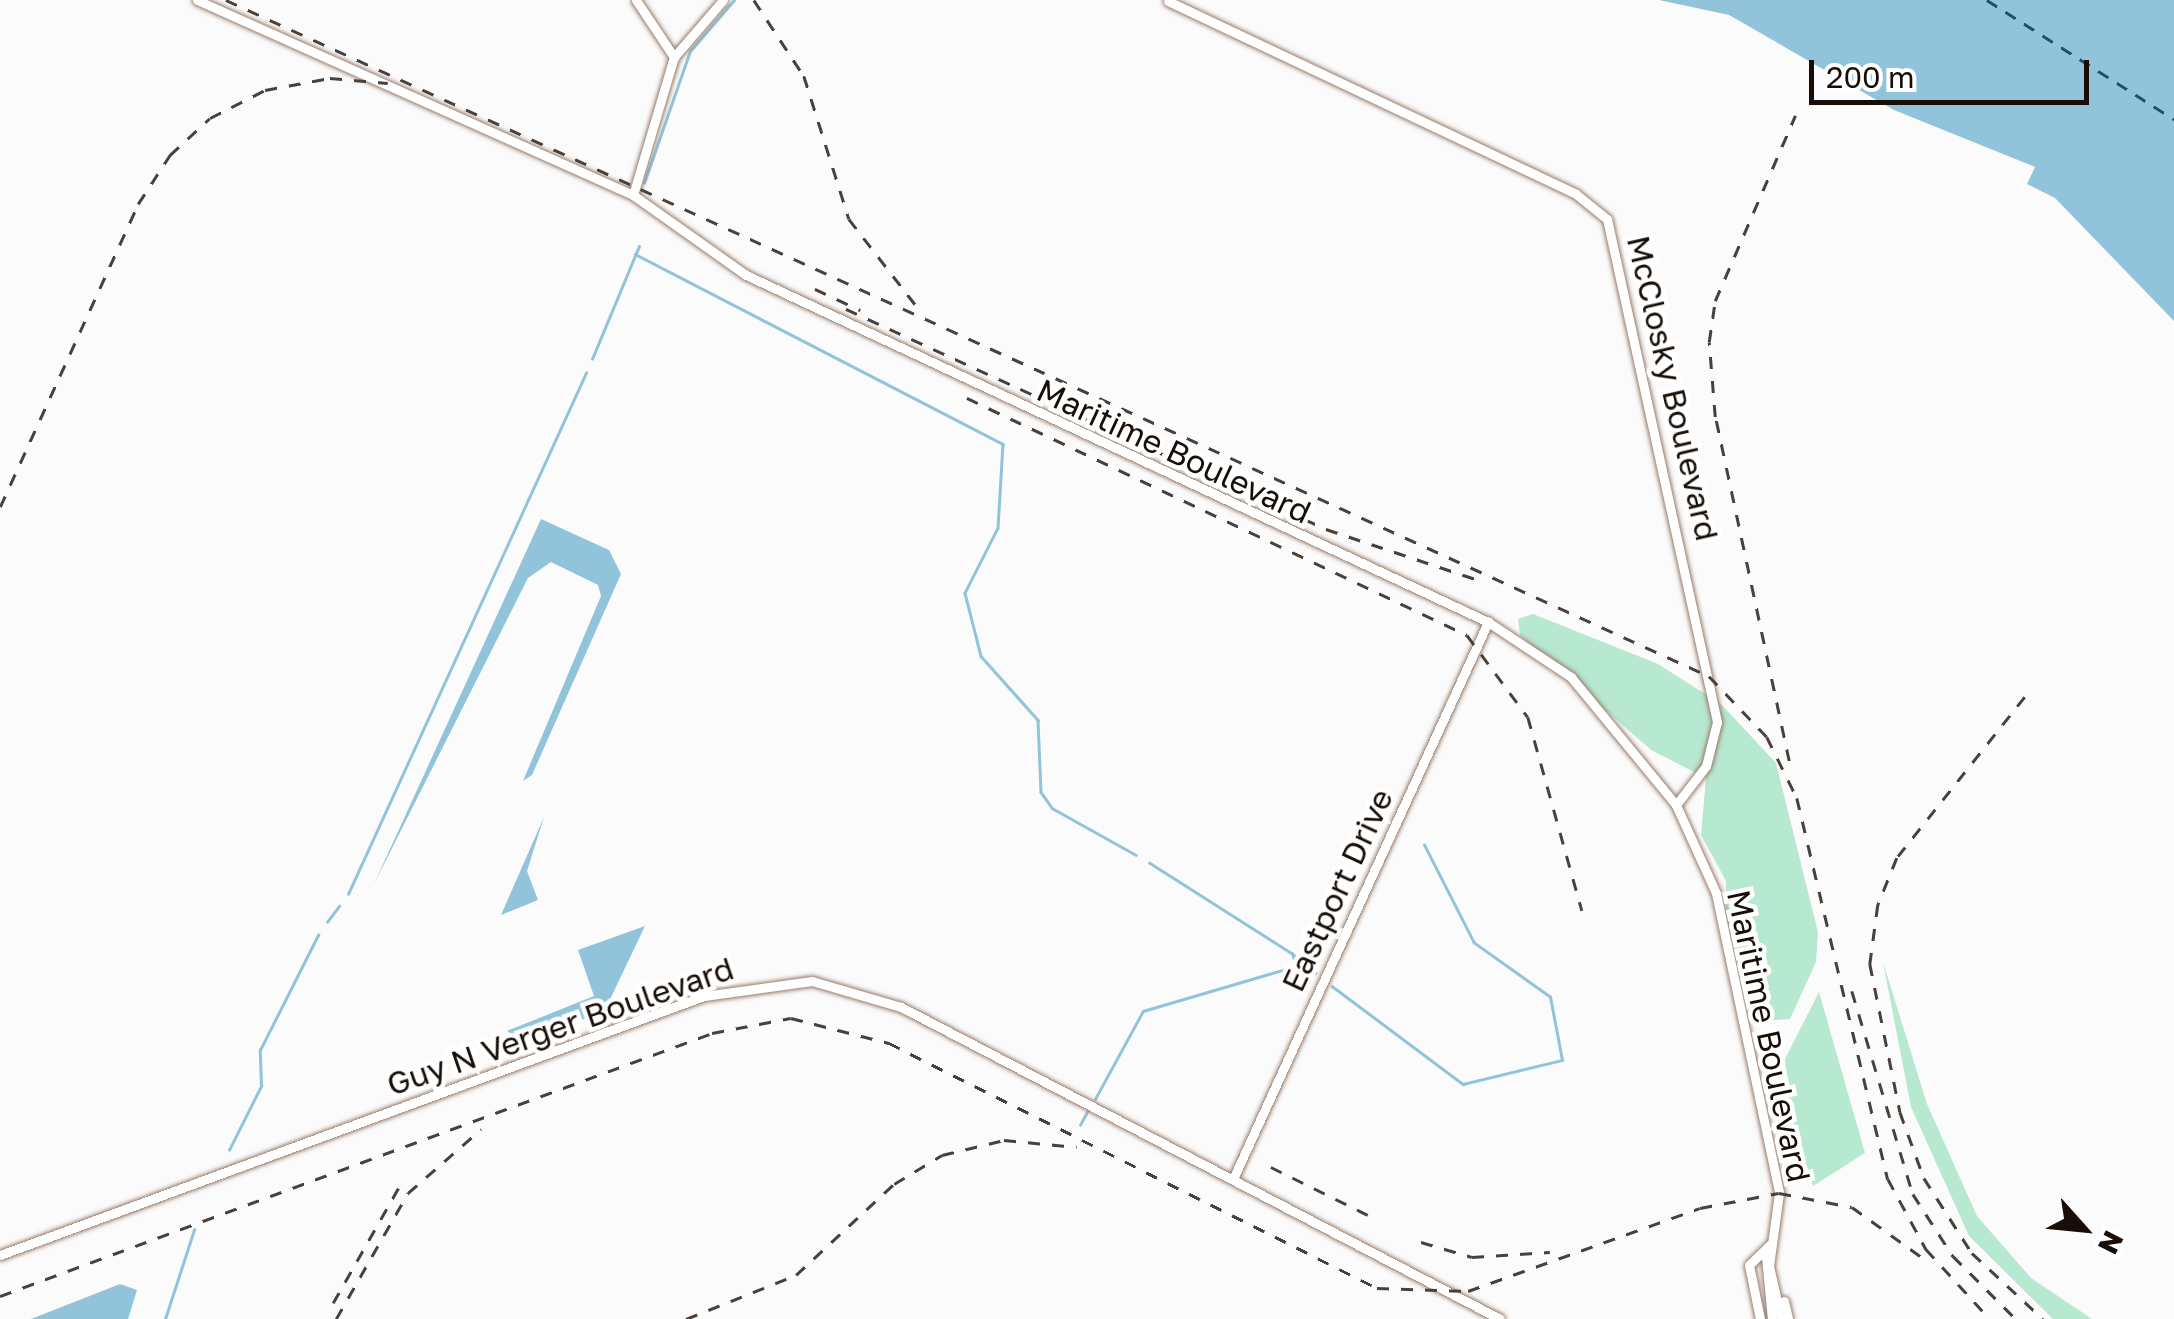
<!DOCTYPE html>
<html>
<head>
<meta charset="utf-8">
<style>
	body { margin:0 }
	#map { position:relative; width:2174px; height:1319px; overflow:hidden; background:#fbfbfb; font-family:"Golos Text",sans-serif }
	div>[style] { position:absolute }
	.green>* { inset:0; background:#b7e8d0 }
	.water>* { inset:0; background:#91c4db }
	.stream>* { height:2.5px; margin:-1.25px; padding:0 1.25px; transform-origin:1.25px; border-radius:1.25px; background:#91c4db }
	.ferry>* { height:2.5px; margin-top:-1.25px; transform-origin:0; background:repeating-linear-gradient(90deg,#14556d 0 12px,transparent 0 22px) }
	.roads { filter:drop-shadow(0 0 2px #977b69) drop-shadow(0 0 2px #977b69) }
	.minor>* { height:9px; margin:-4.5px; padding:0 4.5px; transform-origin:4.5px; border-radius:4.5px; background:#fff }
	.rail>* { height:2.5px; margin-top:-1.25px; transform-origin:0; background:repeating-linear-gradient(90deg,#48403b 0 12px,transparent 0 24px) }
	span { translate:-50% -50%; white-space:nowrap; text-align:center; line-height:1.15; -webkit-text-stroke:9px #fff; paint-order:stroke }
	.street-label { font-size:32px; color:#180e07 }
	.north { position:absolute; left:2034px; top:1179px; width:100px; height:100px; -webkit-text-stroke:8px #fff; paint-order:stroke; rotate:117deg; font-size:28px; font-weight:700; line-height:40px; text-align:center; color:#180e07 }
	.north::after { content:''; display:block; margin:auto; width:35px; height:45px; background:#180e07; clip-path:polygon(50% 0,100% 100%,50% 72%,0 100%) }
	.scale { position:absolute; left:1809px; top:60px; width:280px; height:45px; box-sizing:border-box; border:5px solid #180e07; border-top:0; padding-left:12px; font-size:30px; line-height:35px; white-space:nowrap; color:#180e07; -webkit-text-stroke:8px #fff; paint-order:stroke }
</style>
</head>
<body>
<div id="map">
	<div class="green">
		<div style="clip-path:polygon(1533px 614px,1658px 664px,1721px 704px,1776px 763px,1818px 932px,1816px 962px,1790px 1019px,1760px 1021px,1752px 1008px,1748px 965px,1726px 932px,1726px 881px,1701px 835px,1706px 778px,1651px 750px,1520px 635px,1518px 619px)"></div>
		<div style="clip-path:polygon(1883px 962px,1927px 1104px,1977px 1216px,2031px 1278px,2092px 1319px,2053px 1319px,1969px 1236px,1911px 1107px)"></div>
		<div style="clip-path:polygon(1819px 992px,1865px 1153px,1813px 1186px,1787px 1105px,1785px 1059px)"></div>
	</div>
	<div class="water">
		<div style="clip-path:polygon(1659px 0,2174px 0,2174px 321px,2055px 198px,2027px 184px,2035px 167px,1894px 110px,1729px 15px)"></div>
		<div style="clip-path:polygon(541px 519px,609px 550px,621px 574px,532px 775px,523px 781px,601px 596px,598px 585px,551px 562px,528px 578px,374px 884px)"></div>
		<div style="clip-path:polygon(544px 817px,527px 871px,538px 900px,501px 915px)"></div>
		<div style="clip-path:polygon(645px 926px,604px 1012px,523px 1041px,507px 1031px,594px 996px,578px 950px)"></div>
		<div style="clip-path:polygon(120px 1284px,137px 1290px,128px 1319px,31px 1319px)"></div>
	</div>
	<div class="stream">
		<div style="left:644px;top:183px;width:140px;rotate:-70.8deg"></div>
		<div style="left:690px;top:51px;width:67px;rotate:-49.2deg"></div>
		<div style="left:635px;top:254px;width:414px;rotate:27.3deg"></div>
		<div style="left:1003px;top:444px;width:84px;rotate:93.4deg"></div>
		<div style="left:998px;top:528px;width:73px;rotate:116.9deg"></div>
		<div style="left:965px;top:593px;width:65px;rotate:75.7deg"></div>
		<div style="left:981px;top:656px;width:86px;rotate:48.3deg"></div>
		<div style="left:1038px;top:720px;width:72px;rotate:87.6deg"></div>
		<div style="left:1041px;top:792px;width:19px;rotate:55deg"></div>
		<div style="left:1052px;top:808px;width:96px;rotate:29.2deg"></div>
		<div style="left:592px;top:359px;width:122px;rotate:-67.4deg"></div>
		<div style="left:348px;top:894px;width:573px;rotate:-65.45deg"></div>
		<div style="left:327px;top:922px;width:20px;rotate:-53deg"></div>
		<div style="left:1294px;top:955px;width:28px;rotate:39deg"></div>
		<div style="left:1332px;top:986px;width:164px;rotate:36.8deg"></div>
		<div style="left:1463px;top:1084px;width:102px;rotate:-13.6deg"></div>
		<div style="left:1562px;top:1060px;width:64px;rotate:-100.8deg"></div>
		<div style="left:1550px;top:997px;width:93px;rotate:-144.6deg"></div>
		<div style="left:1474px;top:943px;width:110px;rotate:-117deg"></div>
		<div style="left:1095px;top:1099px;width:100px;rotate:-61.4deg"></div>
		<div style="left:1143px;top:1011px;width:159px;rotate:-16.4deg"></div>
		<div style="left:1296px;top:966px;width:13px;rotate:-108deg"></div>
		<div style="left:1292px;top:954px;width:169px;rotate:-147.5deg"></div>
		<div style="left:1080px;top:1125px;width:15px;rotate:-62deg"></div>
		<div style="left:229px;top:1150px;width:72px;rotate:-63.4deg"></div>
		<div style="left:261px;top:1086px;width:36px;rotate:-92deg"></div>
		<div style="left:260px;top:1050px;width:129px;rotate:-63.2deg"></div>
		<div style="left:165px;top:1319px;width:94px;rotate:-72deg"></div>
	</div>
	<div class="ferry">
		<div style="left:1987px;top:0;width:222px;rotate:32.5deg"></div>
	</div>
	<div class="roads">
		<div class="minor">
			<div style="left:197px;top:0;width:478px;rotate:24.1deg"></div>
			<div style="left:633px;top:195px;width:138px;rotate:35.3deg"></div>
			<div style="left:746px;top:275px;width:819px;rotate:25.06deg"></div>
			<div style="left:1488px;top:622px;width:100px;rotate:33.5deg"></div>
			<div style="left:1571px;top:677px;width:166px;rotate:50.6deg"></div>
			<div style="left:1676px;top:805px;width:97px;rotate:65.6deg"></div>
			<div style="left:1716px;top:893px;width:307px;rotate:78.1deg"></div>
			<div style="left:1779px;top:1193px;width:74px;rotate:97.8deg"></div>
			<div style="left:1769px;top:1266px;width:54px;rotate:77.2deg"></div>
			<div style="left:636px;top:0;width:69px;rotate:56.3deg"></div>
			<div style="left:1168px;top:1px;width:451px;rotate:25.3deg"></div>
			<div style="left:1576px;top:194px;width:40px;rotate:39deg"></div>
			<div style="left:1607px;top:219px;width:515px;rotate:77.66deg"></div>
			<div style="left:1717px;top:722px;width:45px;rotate:104deg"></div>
			<div style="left:1706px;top:766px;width:49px;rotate:127.6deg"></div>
			<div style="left:633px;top:195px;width:144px;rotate:-73.5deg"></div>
			<div style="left:674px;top:57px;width:75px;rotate:-49.3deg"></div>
			<div style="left:1233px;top:1179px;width:613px;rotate:-65.4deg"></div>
			<div style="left:0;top:1255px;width:750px;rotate:-20.2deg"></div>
			<div style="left:704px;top:996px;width:109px;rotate:-7.9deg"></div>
			<div style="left:812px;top:981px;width:93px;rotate:16.3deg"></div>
			<div style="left:901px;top:1007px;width:675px;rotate:27.51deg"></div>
			<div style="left:1766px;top:1257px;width:62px;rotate:84.5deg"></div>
			<div style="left:1784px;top:1301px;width:18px;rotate:77deg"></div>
			<div style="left:1760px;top:1319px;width:55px;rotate:-101.5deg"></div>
			<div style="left:1749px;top:1265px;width:29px;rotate:-44deg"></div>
		</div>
	</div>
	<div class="rail">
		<div style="left:226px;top:0;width:1630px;rotate:24.51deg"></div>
		<div style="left:1709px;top:676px;width:84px;rotate:46.4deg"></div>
		<div style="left:1767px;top:737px;width:68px;rotate:63.8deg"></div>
		<div style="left:1797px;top:798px;width:392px;rotate:76.6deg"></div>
		<div style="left:1888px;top:1179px;width:80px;rotate:61.5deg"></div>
		<div style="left:1926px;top:1249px;width:95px;rotate:47.6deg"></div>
		<div style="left:754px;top:0;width:91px;rotate:56.7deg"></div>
		<div style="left:804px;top:76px;width:150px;rotate:72.5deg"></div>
		<div style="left:849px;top:219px;width:108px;rotate:52.2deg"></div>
		<div style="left:815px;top:289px;width:50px;rotate:25deg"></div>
		<div style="left:846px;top:309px;width:528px;rotate:24.62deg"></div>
		<div style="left:1326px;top:529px;width:167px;rotate:18.5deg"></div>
		<div style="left:967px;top:398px;width:553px;rotate:25.36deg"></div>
		<div style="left:1467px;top:635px;width:102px;rotate:53.4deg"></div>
		<div style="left:1528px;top:717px;width:201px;rotate:74.4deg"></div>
		<div style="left:0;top:507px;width:333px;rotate:-65.5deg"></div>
		<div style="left:138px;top:204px;width:59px;rotate:-56.9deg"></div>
		<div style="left:170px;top:155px;width:54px;rotate:-42.8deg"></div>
		<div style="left:210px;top:118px;width:62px;rotate:-27deg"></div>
		<div style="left:265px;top:90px;width:66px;rotate:-10.5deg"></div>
		<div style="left:330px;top:78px;width:58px;rotate:4.9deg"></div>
		<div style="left:2025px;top:697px;width:206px;rotate:128.5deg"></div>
		<div style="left:1897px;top:858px;width:51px;rotate:112deg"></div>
		<div style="left:1878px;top:905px;width:60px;rotate:97.7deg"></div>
		<div style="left:1870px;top:964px;width:151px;rotate:78.5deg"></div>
		<div style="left:1900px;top:1112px;width:70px;rotate:70deg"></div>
		<div style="left:1924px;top:1178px;width:89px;rotate:57.4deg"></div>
		<div style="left:1972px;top:1253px;width:97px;rotate:42.9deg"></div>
		<div style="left:1789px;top:761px;width:352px;rotate:-102.1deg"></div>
		<div style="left:1715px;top:417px;width:75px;rotate:-94.6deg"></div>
		<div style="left:1709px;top:342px;width:41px;rotate:-81.7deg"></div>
		<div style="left:1715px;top:301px;width:202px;rotate:-66.6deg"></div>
		<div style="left:1852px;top:991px;width:212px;rotate:73.3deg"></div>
		<div style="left:1913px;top:1194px;width:74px;rotate:57.2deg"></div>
		<div style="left:1953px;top:1256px;width:89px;rotate:45deg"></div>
		<div style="left:1271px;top:1167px;width:108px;rotate:26.3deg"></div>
		<div style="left:1421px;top:1242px;width:53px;rotate:16.4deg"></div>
		<div style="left:1472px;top:1257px;width:78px;rotate:-3.7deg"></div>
		<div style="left:0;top:1296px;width:759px;rotate:-20.27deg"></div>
		<div style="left:712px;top:1033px;width:80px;rotate:-10.8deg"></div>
		<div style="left:791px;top:1018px;width:101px;rotate:14.3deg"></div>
		<div style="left:889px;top:1043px;width:546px;rotate:26.66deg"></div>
		<div style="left:1377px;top:1288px;width:91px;rotate:1.9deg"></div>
		<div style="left:1468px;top:1291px;width:246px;rotate:-19.7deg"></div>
		<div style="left:1700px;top:1208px;width:80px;rotate:-10.8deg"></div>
		<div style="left:1779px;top:1193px;width:74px;rotate:10.9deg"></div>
		<div style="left:1852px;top:1207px;width:87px;rotate:35.7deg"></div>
		<div style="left:333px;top:1303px;width:133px;rotate:-60.4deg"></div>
		<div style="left:336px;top:1319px;width:145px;rotate:-60.3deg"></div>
		<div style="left:408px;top:1193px;width:97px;rotate:-41.2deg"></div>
		<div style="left:686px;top:1319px;width:118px;rotate:-21.8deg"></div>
		<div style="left:796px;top:1275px;width:134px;rotate:-42.9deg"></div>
		<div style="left:894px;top:1184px;width:56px;rotate:-31.1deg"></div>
		<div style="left:942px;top:1155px;width:64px;rotate:-13.6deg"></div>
		<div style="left:1004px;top:1140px;width:73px;rotate:5.5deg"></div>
	</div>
	<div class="street-label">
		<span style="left:1673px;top:388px;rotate:77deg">McClosky Boulevard</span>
		<span style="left:1174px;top:451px;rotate:25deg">Maritime Boulevard</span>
		<span style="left:1337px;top:890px;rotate:-65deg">Eastport Drive</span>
		<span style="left:560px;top:1026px;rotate:-19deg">Guy N Verger Boulevard</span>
		<span style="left:1769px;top:1036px;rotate:78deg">Maritime Boulevard</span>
	</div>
	<div class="north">N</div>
	<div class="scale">200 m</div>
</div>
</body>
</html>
